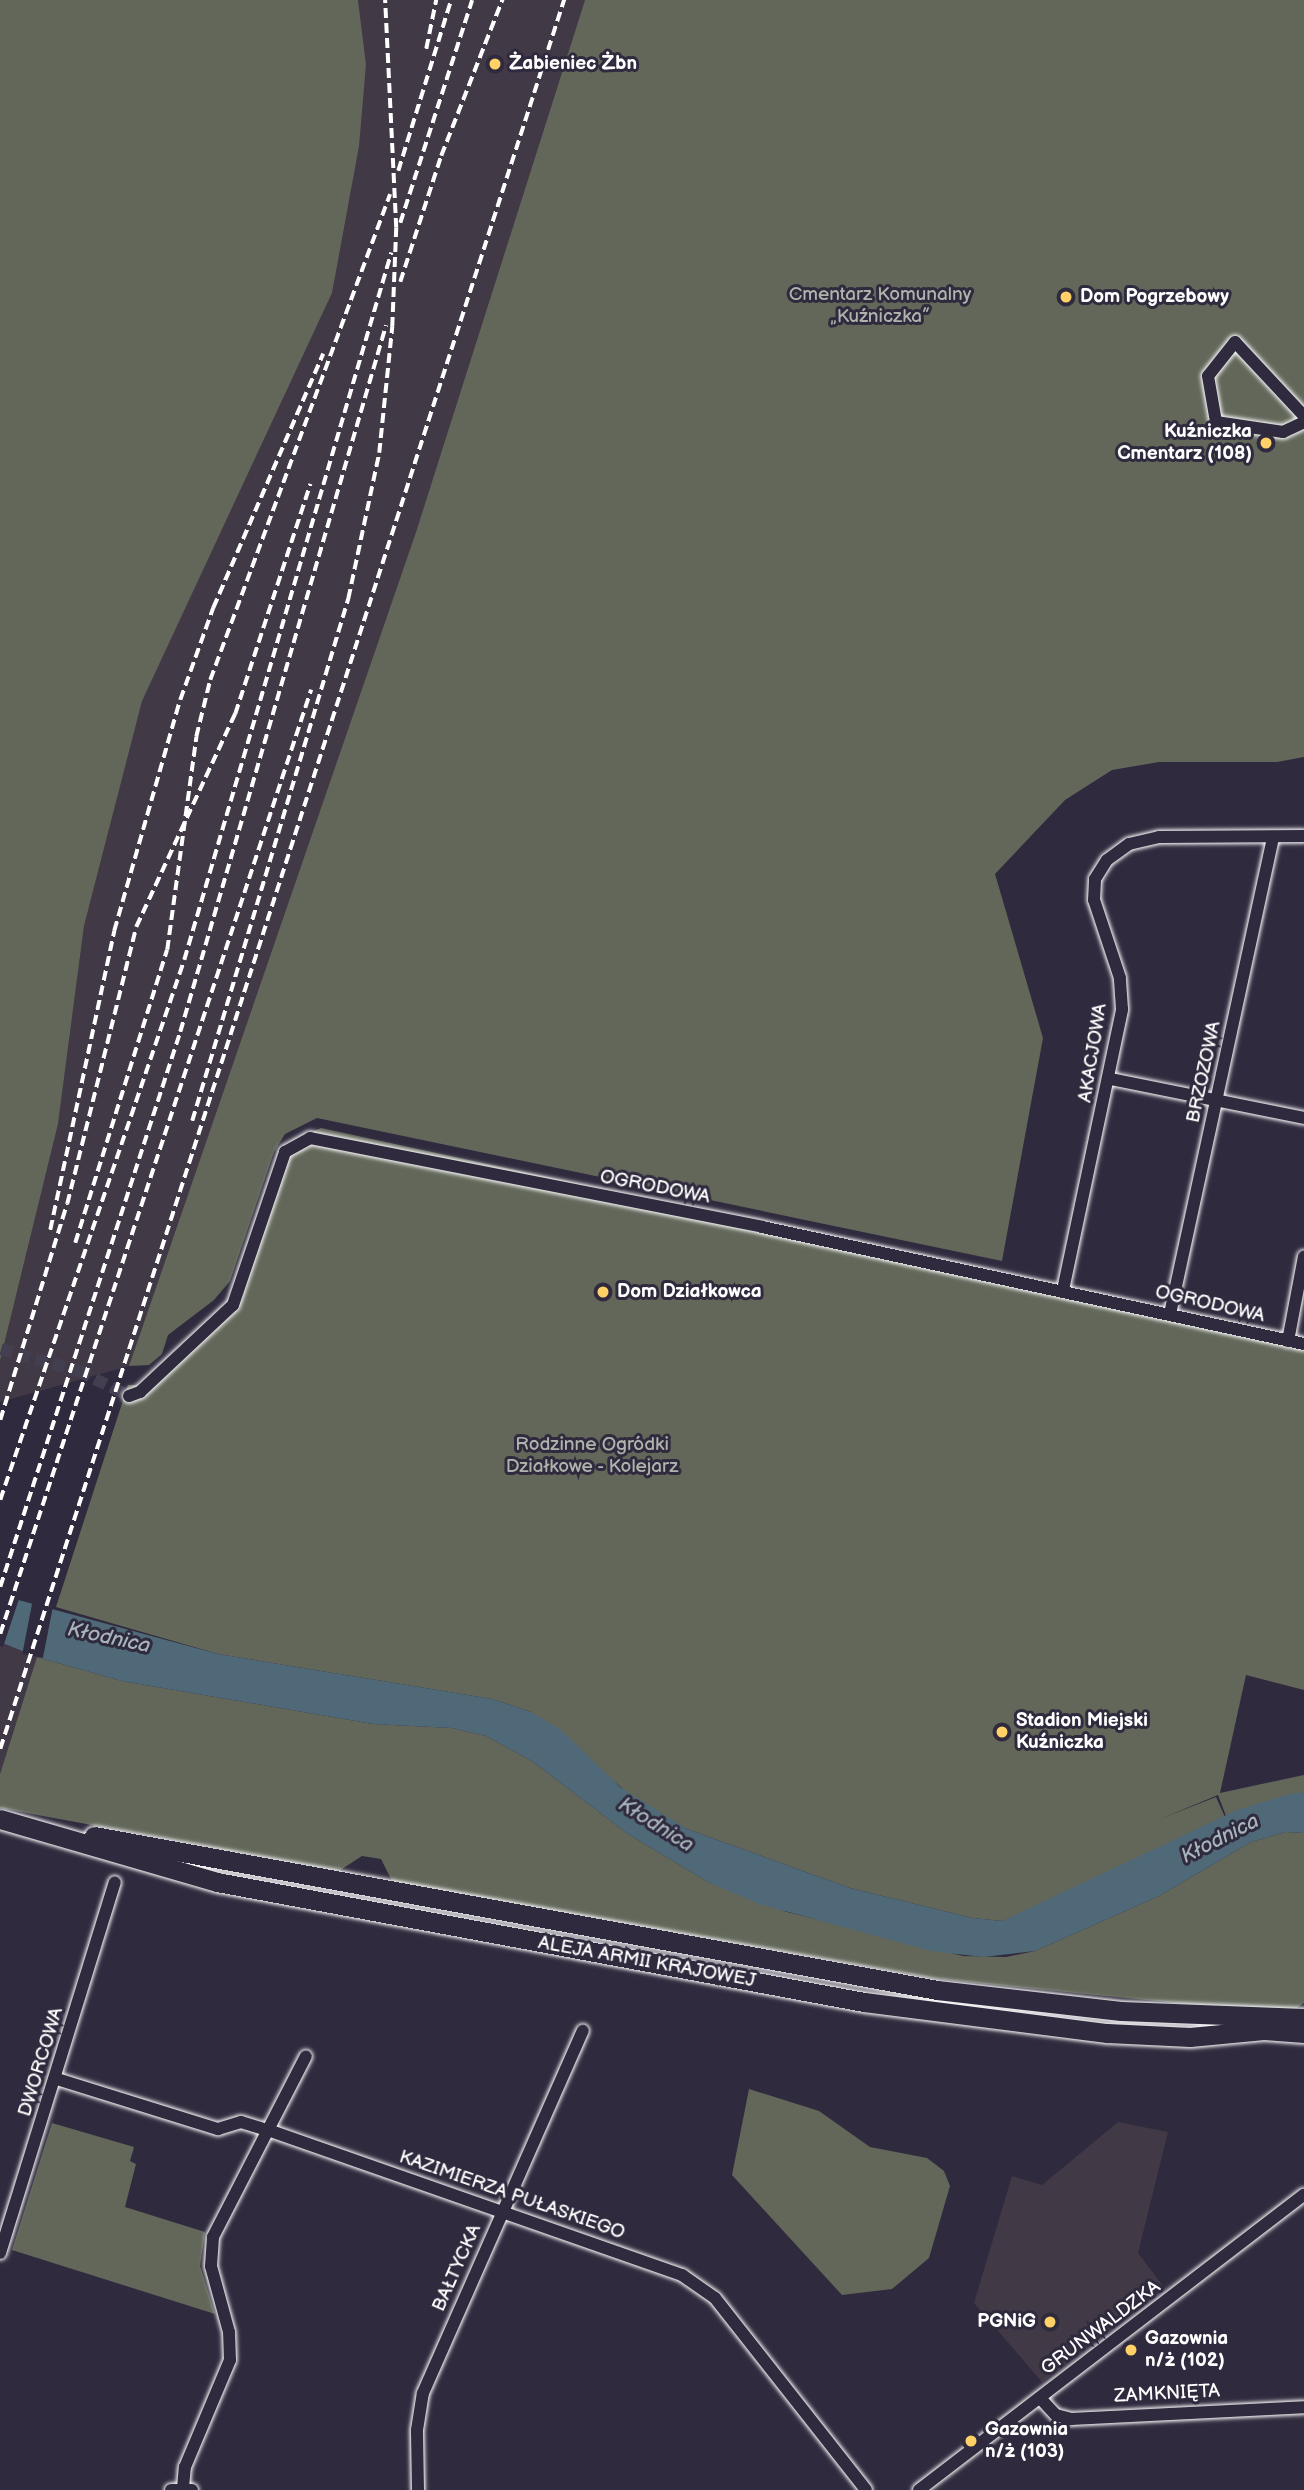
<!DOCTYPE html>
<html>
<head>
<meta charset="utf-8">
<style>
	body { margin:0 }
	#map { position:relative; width:1304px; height:2490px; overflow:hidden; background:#2f2a3d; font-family:"Balsamiq Sans",sans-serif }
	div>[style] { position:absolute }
	.built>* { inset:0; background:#423947 }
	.green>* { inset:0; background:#62675a }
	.water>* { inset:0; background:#506978 }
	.pier>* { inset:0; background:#2f2a3d; transform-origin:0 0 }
	.street-tunnel>* { height:12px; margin-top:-6px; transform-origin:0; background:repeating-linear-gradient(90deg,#443f50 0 12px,transparent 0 18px) }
	.roads { filter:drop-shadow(0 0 2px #fff) drop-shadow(0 0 2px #fff) }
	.street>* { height:12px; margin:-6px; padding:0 6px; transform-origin:6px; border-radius:6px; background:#2f2a3d }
	.primary>* { height:19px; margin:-9.5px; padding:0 9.5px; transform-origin:9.5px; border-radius:9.5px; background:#2f2a3d }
	.rail>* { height:3.5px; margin-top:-1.75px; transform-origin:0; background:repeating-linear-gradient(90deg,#fff 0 10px,transparent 0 15px) }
	.dots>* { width:19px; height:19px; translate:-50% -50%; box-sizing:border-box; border:4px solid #2f2a3d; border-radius:50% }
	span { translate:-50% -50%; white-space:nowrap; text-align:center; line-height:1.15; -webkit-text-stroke:6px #2f2a3d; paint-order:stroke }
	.poi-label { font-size:19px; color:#fff; font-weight:700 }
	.left { translate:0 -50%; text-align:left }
	.right { translate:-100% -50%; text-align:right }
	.park-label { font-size:19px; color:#b0b3ac }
	.street-label { font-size:19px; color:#fff }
	.water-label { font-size:21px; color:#a8b4bc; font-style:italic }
</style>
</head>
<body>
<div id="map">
	<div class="built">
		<div style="clip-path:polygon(358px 0,585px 0,416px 532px,129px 1366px,0 1402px,0 1361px,58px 1124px,84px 926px,142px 700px,332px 293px,366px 64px)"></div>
		<div style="clip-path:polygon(0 1642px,37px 1657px,0 1774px)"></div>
		<div style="clip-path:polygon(1118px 2122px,1168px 2132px,1138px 2253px,1163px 2286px,1042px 2382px,974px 2303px,1012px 2176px,1042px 2185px)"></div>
	</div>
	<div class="green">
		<div style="clip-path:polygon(0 0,358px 0,366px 64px,359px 146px,332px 293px,142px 701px,84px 926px,58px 1124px,0 1361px)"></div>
		<div style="clip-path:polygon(585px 0,1304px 0,1304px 757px,1277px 762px,1159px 762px,1112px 770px,1065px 800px,995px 874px,1043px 1038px,1002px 1261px,317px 1118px,285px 1134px,274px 1152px,230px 1281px,214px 1300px,168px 1335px,162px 1354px,149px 1365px,129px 1366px,416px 532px)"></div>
		<div style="clip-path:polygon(321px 1128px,1304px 1341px,1304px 1690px,1246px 1675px,1220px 1793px,1304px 1775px,1304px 1792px,1226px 1816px,1218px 1795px,1160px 1819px,1216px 1797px,1225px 1817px,1032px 1909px,1002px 1921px,972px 1918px,850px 1888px,687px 1829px,635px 1799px,531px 1712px,492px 1699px,218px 1654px,56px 1607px,128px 1385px,142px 1385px,243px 1296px,291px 1141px)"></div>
		<div style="clip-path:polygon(37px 1657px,122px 1681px,373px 1724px,452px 1728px,486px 1736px,532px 1761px,628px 1834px,708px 1882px,787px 1912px,963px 1956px,1006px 1957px,1035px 1951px,1159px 1896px,1251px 1842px,1286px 1832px,1304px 1833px,1304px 2003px,1291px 2012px,1247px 2010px,936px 1979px,392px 1881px,381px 1859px,362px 1856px,339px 1871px,0 1808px,0 1774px)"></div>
		<div style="clip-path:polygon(749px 2089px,819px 2111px,870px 2147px,927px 2158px,944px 2171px,950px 2186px,929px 2258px,892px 2289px,842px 2295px,732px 2175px)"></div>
		<div style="clip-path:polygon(52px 2123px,134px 2147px,130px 2161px,136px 2164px,125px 2207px,205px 2232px,200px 2266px,215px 2314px,12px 2250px)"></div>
	</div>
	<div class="water">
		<div style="clip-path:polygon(0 1595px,218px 1654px,492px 1699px,531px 1712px,561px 1730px,620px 1787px,687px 1829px,850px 1888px,972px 1918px,1002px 1921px,1237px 1810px,1290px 1794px,1304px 1792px,1304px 1833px,1286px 1832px,1251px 1842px,1159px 1896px,1035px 1951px,983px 1957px,931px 1951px,759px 1904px,708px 1882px,628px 1834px,532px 1761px,486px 1736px,452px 1728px,373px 1724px,122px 1681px,37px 1657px,0 1642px)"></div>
	</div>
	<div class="pier">
		<div style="clip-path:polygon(0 1591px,20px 1596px,3px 1647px,0 1646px)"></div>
		<div style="left:33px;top:1599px;width:21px;height:56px;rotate:11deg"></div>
	</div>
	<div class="street-tunnel">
		<div style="left:1px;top:1349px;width:81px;rotate:15.8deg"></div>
		<div style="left:79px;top:1371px;width:56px;rotate:26.6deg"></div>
	</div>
	<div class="roads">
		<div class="street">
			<div style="left:1304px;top:416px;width:101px;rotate:-133deg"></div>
			<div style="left:1235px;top:342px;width:43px;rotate:128.5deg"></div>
			<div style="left:1208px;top:376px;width:47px;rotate:80.1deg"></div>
			<div style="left:1216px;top:422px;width:68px;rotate:8.5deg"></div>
			<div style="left:1283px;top:432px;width:23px;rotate:-25deg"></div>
			<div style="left:1111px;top:1079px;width:197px;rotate:11.4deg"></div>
			<div style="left:1063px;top:1290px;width:287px;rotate:-78.1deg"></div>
			<div style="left:1122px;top:1009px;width:31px;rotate:-94deg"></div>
			<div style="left:1120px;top:978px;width:82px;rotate:-108.4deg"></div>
			<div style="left:1094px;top:900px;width:21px;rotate:-87deg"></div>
			<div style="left:1095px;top:879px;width:22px;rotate:-58deg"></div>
			<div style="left:1107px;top:860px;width:27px;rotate:-36deg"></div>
			<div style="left:1129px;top:844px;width:31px;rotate:-13deg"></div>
			<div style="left:1159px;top:837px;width:145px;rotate:-0.4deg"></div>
			<div style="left:1170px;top:1314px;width:488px;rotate:-77.8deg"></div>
			<div style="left:1288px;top:1341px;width:86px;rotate:-79.3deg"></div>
			<div style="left:129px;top:1396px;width:12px;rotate:-20deg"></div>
			<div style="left:140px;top:1392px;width:127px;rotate:-43.1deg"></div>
			<div style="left:233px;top:1305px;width:162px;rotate:-71.2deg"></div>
			<div style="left:285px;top:1152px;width:29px;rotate:-29deg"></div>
			<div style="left:310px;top:1138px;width:461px;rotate:11.1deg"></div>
			<div style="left:762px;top:1227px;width:554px;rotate:12.18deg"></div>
			<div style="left:57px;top:2079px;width:169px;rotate:17.3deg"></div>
			<div style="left:218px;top:2129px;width:24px;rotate:-17deg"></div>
			<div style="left:241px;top:2122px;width:28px;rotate:17deg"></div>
			<div style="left:268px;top:2130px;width:439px;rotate:19.3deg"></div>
			<div style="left:682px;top:2275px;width:40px;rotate:34.9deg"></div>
			<div style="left:715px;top:2298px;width:244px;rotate:51.8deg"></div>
			<div style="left:0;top:2253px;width:388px;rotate:-72.8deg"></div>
			<div style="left:1040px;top:2398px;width:23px;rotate:47deg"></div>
			<div style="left:1056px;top:2415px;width:16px;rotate:15deg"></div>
			<div style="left:1071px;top:2419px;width:233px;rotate:-2.9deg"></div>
			<div style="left:183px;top:2488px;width:21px;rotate:-85deg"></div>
			<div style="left:185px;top:2467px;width:116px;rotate:-67.2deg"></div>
			<div style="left:230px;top:2360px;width:28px;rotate:-92deg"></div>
			<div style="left:229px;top:2332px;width:68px;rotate:-105.3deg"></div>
			<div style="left:211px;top:2266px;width:29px;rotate:-86deg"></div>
			<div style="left:213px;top:2237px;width:203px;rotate:-62.8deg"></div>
			<div style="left:171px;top:2490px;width:21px"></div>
			<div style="left:418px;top:2490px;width:60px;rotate:-91deg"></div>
			<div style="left:417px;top:2430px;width:37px;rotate:-81deg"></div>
			<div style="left:423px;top:2393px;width:396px;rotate:-66.2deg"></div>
			<div style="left:919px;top:2490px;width:485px;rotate:-37.5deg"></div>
		</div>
		<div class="primary">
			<div style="left:0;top:1819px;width:226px;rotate:16.2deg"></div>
			<div style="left:217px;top:1882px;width:658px;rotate:10.51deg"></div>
			<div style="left:864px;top:2002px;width:245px;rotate:7.3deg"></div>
			<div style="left:1107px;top:2033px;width:83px;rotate:2.8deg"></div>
			<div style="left:1190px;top:2037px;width:74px;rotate:-5.4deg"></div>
			<div style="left:1264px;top:2030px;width:40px;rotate:4.3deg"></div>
			<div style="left:94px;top:1836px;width:857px;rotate:10.35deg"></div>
			<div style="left:937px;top:1990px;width:185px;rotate:6.5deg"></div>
			<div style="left:1121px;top:2011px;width:183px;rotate:2.2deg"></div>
		</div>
	</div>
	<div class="rail">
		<div style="left:426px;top:49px;width:50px;rotate:-78.5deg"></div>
		<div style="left:398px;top:171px;width:179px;rotate:-72.8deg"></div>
		<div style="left:400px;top:223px;width:234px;rotate:-72.1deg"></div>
		<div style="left:400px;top:282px;width:133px;rotate:-72deg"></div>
		<div style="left:441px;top:156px;width:168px;rotate:-68.6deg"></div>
		<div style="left:192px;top:1121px;width:545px;rotate:-73.36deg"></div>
		<div style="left:348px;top:599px;width:149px;rotate:-78deg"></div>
		<div style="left:379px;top:453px;width:127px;rotate:-84.1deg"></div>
		<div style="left:392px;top:327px;width:99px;rotate:-87.7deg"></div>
		<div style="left:396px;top:228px;width:228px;rotate:-92.8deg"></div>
		<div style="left:50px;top:1230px;width:306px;rotate:-77.9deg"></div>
		<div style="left:114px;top:931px;width:240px;rotate:-74.1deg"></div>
		<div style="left:180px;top:700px;width:98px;rotate:-70.3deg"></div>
		<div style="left:213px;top:608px;width:277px;rotate:-66.6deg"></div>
		<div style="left:75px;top:1243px;width:307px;rotate:-72.6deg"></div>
		<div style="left:167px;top:950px;width:215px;rotate:-82.2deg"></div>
		<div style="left:196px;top:737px;width:59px;rotate:-76.2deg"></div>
		<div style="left:210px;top:680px;width:518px;rotate:-69.68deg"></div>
		<div style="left:0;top:1420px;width:226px;rotate:-72.8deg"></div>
		<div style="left:67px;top:1204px;width:285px;rotate:-76deg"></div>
		<div style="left:136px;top:927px;width:235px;rotate:-65.1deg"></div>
		<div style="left:235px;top:714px;width:242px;rotate:-71.9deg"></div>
		<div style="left:0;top:1500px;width:570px;rotate:-71.18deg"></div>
		<div style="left:184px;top:960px;width:737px;rotate:-73.68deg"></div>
		<div style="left:0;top:1587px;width:583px;rotate:-72.03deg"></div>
		<div style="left:180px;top:1032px;width:736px;rotate:-73.76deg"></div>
		<div style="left:0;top:1634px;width:994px;rotate:-71.77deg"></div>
		<div style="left:0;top:1749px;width:1838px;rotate:-72.13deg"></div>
	</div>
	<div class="dots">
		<div style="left:495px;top:64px;background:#ffd166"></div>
		<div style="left:1066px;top:297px;background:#ffd166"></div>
		<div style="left:1266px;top:443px;background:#ffd166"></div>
		<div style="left:603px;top:1292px;background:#ffd166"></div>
		<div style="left:1002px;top:1732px;background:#ffd166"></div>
		<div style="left:1050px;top:2322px;background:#ffd166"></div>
		<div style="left:1131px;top:2350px;background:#ffd166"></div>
		<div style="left:971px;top:2441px;background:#ffd166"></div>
	</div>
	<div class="poi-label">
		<span class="left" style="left:509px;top:64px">Żabieniec Żbn</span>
		<span class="left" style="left:1080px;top:297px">Dom Pogrzebowy</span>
		<span class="right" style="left:1252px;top:443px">Kuźniczka<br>Cmentarz (108)</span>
		<span class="left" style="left:617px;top:1292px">Dom Działkowca</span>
		<span class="left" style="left:1016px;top:1732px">Stadion Miejski<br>Kuźniczka</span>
		<span class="right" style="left:1036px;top:2322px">PGNiG</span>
		<span class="left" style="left:1145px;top:2350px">Gazownia<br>n/ż (102)</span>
		<span class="left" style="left:985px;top:2441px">Gazownia<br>n/ż (103)</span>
	</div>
	<div class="park-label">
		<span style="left:880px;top:306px">Cmentarz Komunalny<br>„Kuźniczka”</span>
		<span style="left:592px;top:1456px">Rodzinne Ogródki<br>Działkowe - Kolejarz</span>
	</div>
	<div class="street-label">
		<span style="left:1093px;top:1053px;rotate:-81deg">AKACJOWA</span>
		<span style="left:1204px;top:1072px;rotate:-78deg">BRZOZOWA</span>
		<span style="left:655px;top:1187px;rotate:11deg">OGRODOWA</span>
		<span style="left:1210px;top:1304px;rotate:13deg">OGRODOWA</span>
		<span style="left:647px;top:1962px;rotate:10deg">ALEJA ARMII KRAJOWEJ</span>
		<span style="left:41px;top:2062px;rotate:-73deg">DWORCOWA</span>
		<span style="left:512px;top:2195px;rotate:19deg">KAZIMIERZA PUŁASKIEGO</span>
		<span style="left:457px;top:2268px;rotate:-66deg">BAŁTYCKA</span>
		<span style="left:1101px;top:2328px;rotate:-37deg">GRUNWALDZKA</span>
		<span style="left:1167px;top:2394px;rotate:-3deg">ZAMKNIĘTA</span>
	</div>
	<div class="water-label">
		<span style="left:109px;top:1638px;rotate:12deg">Kłodnica</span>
		<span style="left:656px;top:1825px;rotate:32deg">Kłodnica</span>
		<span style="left:1220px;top:1839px;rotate:-27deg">Kłodnica</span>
	</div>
</div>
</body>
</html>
